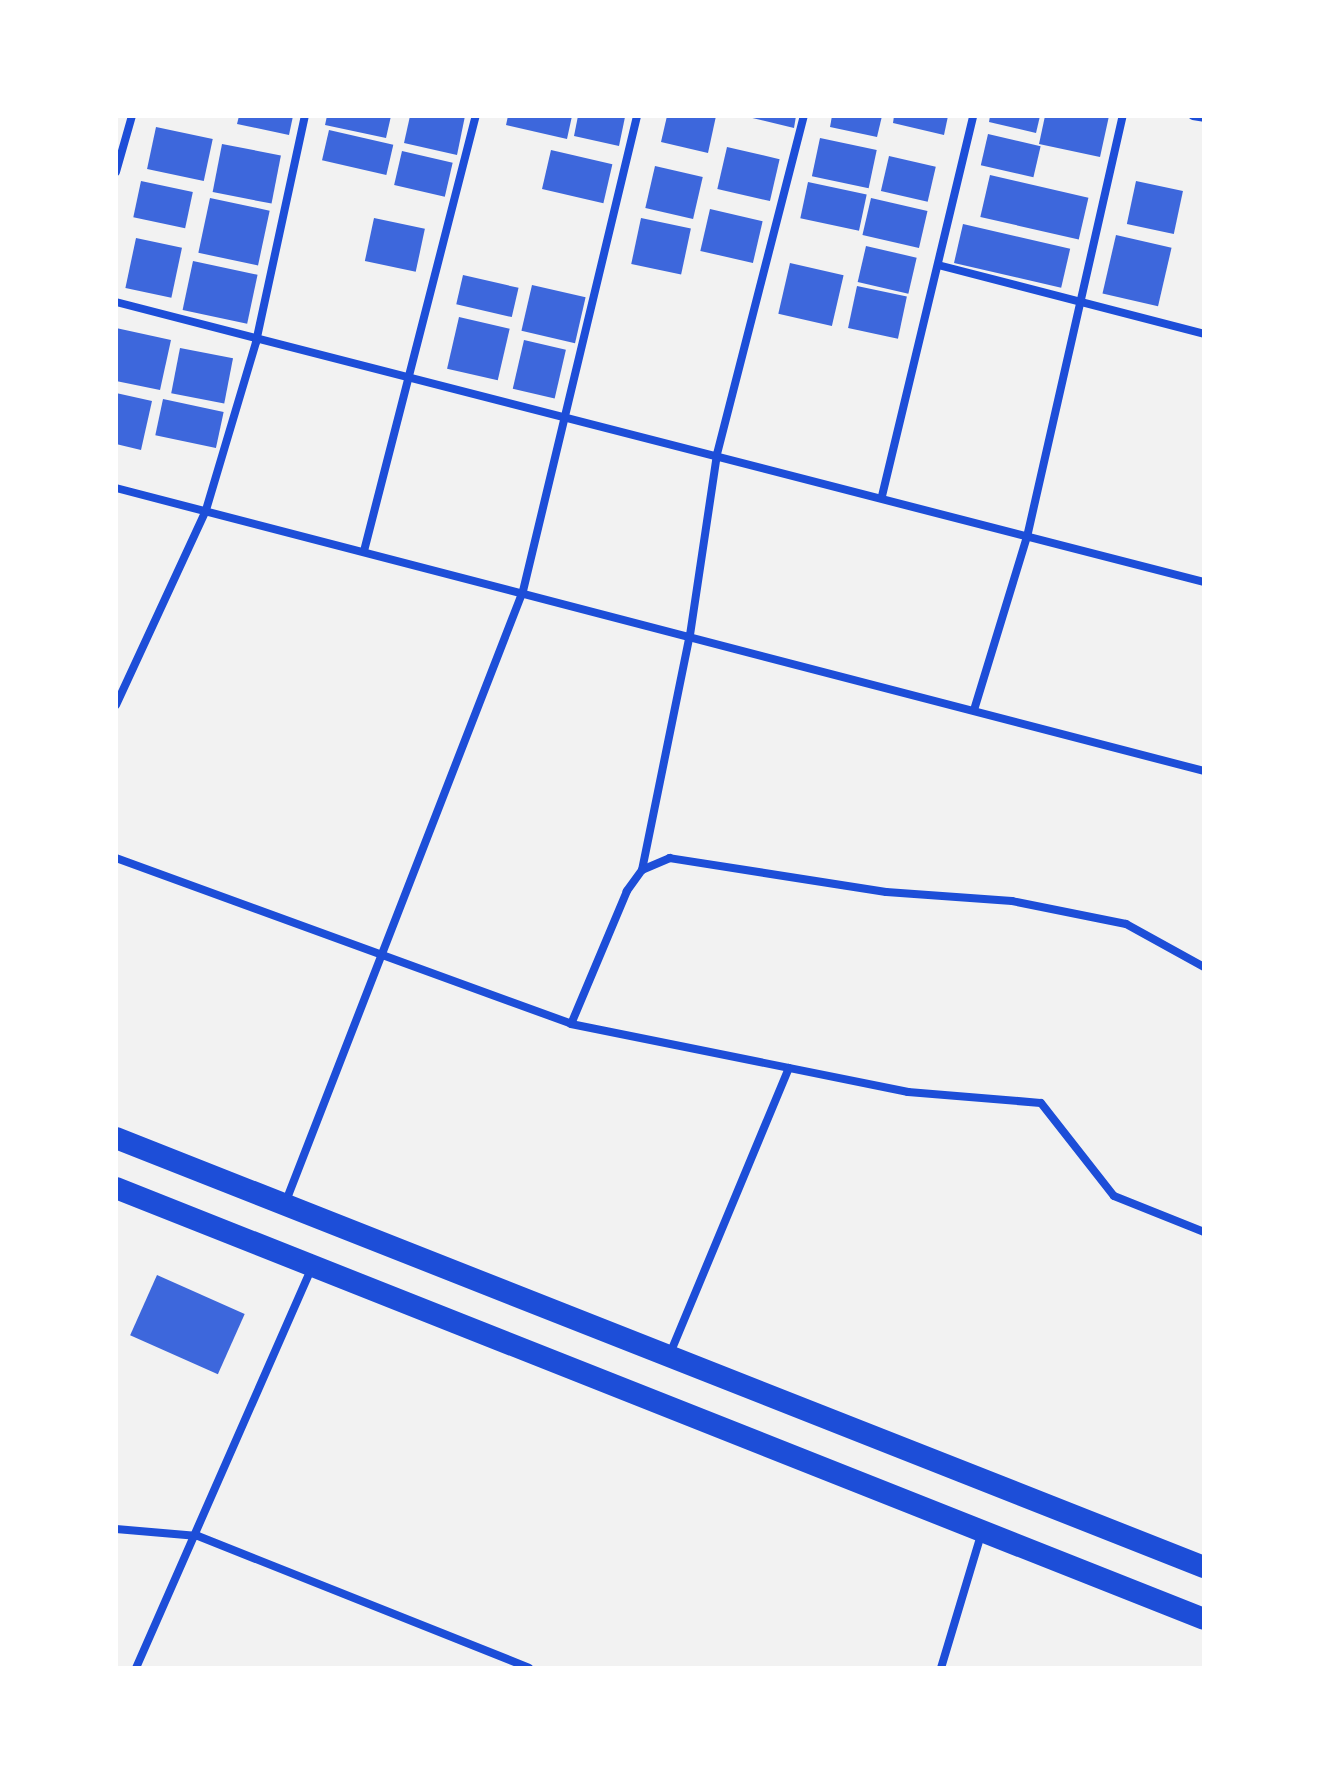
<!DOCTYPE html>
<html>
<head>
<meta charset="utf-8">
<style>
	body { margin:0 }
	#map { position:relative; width:1320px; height:1784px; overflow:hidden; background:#f2f2f2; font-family:"Source Serif 4",serif }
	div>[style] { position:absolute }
	.building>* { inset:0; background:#3d67dc; transform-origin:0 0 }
	.minor>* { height:8px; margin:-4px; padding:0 4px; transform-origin:4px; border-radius:4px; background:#1d4ed8 }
	.trunk>* { height:22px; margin:-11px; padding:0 11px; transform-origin:11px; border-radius:11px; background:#1d4ed8 }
	span { translate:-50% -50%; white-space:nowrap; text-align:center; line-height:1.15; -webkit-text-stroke:8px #fff; paint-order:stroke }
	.frame { position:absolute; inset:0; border:118px solid #fff; pointer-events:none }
</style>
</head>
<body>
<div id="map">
	<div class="building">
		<div style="clip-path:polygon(239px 116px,293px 116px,289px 135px,237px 124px)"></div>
		<div style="clip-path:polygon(327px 116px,391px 116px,386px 138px,325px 125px)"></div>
		<div style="clip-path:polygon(410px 116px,465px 116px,457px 155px,404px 143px)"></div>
		<div style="clip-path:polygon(508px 116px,572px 116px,567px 139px,506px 125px)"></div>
		<div style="clip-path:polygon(578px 116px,625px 117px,619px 146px,574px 136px)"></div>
		<div style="clip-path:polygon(667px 116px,716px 116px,708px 153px,661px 142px)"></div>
		<div style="clip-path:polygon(744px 116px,796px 116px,794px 128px)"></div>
		<div style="clip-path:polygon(832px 116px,882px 116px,877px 137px,830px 127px)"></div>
		<div style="clip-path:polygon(894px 116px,948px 116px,944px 135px,893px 123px)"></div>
		<div style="clip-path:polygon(990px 116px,1040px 116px,1036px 133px,989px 122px)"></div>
		<div style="clip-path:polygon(1045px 116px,1109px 116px,1100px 157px,1039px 144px)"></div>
		<div style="left:156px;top:127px;width:58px;height:43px;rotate:12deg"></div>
		<div style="left:329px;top:130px;width:66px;height:31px;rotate:13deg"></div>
		<div style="left:988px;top:134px;width:54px;height:32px;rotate:13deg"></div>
		<div style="left:820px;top:138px;width:58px;height:39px;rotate:12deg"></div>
		<div style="left:222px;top:144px;width:60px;height:49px;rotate:11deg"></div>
		<div style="left:727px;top:147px;width:54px;height:43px;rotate:13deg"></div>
		<div style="left:551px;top:150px;width:63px;height:40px;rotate:13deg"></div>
		<div style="left:402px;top:151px;width:52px;height:35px;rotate:13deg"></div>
		<div style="left:889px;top:156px;width:48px;height:36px;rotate:13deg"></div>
		<div style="left:655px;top:166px;width:49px;height:43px;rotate:13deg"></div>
		<div style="left:990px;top:175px;width:101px;height:43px;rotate:13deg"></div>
		<div style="left:141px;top:181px;width:53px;height:37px;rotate:12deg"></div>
		<div style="left:1136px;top:181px;width:48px;height:44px;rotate:12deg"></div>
		<div style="left:808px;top:182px;width:60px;height:37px;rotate:12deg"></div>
		<div style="left:210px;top:198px;width:61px;height:56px;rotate:12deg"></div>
		<div style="left:871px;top:198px;width:58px;height:38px;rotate:13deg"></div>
		<div style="left:710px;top:209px;width:54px;height:43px;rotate:13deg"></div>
		<div style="left:374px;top:218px;width:52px;height:44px;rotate:12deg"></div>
		<div style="left:641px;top:218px;width:51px;height:47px;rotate:12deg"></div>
		<div style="left:963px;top:224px;width:110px;height:40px;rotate:13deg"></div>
		<div style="left:1116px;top:235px;width:57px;height:60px;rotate:13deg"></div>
		<div style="left:136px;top:238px;width:47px;height:51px;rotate:12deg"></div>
		<div style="left:866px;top:246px;width:52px;height:37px;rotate:13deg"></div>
		<div style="left:193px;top:261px;width:66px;height:50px;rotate:12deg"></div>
		<div style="left:790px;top:263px;width:55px;height:52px;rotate:13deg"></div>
		<div style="left:463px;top:275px;width:57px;height:30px;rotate:13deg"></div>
		<div style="left:532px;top:285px;width:55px;height:47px;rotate:13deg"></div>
		<div style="left:857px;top:286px;width:51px;height:43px;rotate:12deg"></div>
		<div style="left:459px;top:317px;width:52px;height:53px;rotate:13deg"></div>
		<div style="clip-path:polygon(116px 328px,171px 340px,160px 390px,116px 381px)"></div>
		<div style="left:524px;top:340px;width:43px;height:50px;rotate:13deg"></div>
		<div style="left:180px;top:348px;width:54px;height:46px;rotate:11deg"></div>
		<div style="clip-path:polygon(116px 393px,152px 401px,141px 450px,116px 444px)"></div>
		<div style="left:163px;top:399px;width:62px;height:37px;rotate:12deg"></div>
		<div style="left:157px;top:1275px;width:96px;height:66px;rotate:24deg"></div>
	</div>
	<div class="minor">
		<div style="left:1193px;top:116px;width:11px;rotate:10deg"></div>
		<div style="left:116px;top:172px;width:58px;rotate:-74.1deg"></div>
		<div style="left:938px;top:265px;width:275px;rotate:14.5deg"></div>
		<div style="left:116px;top:302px;width:1123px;rotate:14.43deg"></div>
		<div style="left:116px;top:488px;width:1124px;rotate:14.58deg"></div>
		<div style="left:882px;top:496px;width:391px;rotate:-76.5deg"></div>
		<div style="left:364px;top:551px;width:449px;rotate:-75.6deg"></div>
		<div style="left:116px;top:705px;width:215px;rotate:-65.2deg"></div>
		<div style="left:206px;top:510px;width:175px;rotate:-73.4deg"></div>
		<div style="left:256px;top:342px;width:231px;rotate:-77.8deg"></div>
		<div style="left:974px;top:710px;width:181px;rotate:-73deg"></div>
		<div style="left:1027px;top:537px;width:432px;rotate:-77.2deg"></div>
		<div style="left:116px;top:858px;width:484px;rotate:20deg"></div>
		<div style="left:642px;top:870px;width:240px;rotate:-78.5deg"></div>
		<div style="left:690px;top:635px;width:183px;rotate:-81.5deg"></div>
		<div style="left:717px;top:454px;width:349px;rotate:-75.6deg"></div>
		<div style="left:1204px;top:967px;width:89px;rotate:-151.1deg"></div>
		<div style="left:1126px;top:924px;width:116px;rotate:-168.6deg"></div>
		<div style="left:1012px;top:901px;width:126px;rotate:-175.9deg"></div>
		<div style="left:886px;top:892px;width:219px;rotate:-171.1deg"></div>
		<div style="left:670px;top:858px;width:30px;rotate:157deg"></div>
		<div style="left:642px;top:870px;width:26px;rotate:126deg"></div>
		<div style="left:627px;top:891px;width:144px;rotate:112.8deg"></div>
		<div style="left:571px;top:1024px;width:344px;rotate:11.4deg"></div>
		<div style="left:908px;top:1092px;width:133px;rotate:4.7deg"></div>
		<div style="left:1041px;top:1103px;width:118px;rotate:51.9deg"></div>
		<div style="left:1114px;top:1196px;width:97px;rotate:21.8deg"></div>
		<div style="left:286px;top:1201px;width:654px;rotate:-68.77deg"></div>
		<div style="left:523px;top:591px;width:488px;rotate:-76.5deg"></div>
		<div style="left:669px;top:1356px;width:312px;rotate:-67.4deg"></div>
		<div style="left:116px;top:1529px;width:82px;rotate:4.9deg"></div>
		<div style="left:198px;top:1536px;width:356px;rotate:21.7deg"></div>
		<div style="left:136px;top:1668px;width:437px;rotate:-66.3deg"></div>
		<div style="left:941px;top:1668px;width:143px;rotate:-73.3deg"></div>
	</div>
	<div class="trunk">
		<div style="left:116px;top:1138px;width:1170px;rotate:21.52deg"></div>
		<div style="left:116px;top:1188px;width:1170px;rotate:21.61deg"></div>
	</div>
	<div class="frame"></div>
</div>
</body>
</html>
